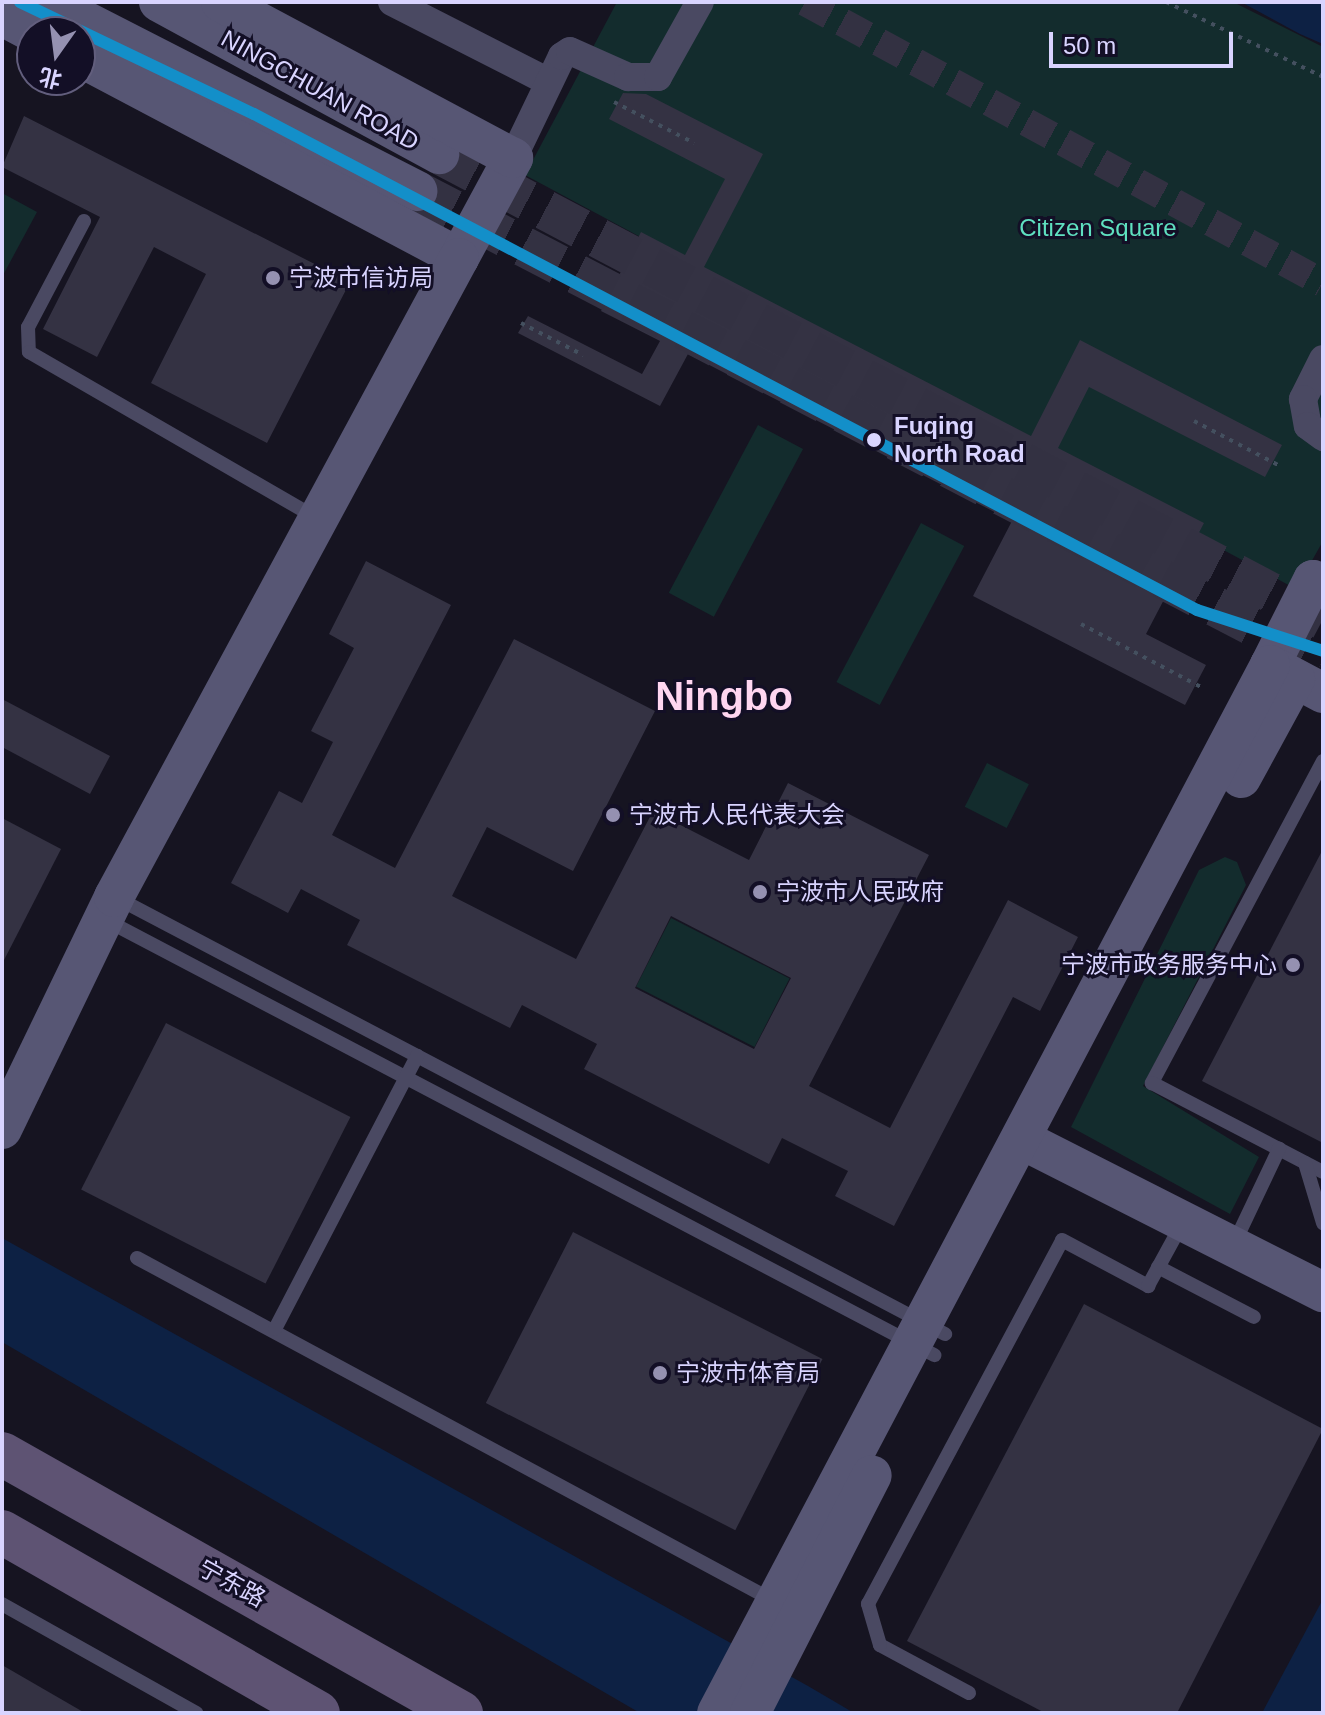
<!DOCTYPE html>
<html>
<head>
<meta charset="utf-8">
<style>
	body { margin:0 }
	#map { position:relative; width:1325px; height:1715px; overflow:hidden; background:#161421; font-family:Arial,"Noto Sans SC",sans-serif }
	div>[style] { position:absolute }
	.green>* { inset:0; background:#132c2d; transform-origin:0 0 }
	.water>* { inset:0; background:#0d2144 }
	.building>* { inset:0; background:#343243; transform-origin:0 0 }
	.street-tunnel>* { height:28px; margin-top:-14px; transform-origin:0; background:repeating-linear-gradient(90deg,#333142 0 28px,transparent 0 42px) }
	.secondary-tunnel>* { height:40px; margin-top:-20px; transform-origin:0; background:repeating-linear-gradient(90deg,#333142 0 40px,transparent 0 60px) }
	.path>* { height:4px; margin-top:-2px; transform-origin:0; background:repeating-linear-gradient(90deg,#44505f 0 4px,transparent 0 10px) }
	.lane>* { height:14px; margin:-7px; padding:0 7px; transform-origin:7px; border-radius:7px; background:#4a4962 }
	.street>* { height:28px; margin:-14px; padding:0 14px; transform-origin:14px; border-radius:14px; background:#4a4962 }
	.secondary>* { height:40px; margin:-20px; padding:0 20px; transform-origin:20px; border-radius:20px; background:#575674 }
	.primary>* { height:44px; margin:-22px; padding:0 22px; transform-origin:22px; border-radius:22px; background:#5e5373 }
	.metro-1>* { height:12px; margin:-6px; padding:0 6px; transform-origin:6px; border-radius:6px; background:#138fc9 }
	.dots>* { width:22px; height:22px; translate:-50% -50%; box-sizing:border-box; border:4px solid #130f26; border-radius:50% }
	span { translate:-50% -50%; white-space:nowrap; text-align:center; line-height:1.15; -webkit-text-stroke:6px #130f26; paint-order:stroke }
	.street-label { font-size:24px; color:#d9d4ff }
	.park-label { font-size:24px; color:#5fe0c0 }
	.poi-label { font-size:24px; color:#d9d4ff }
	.left { translate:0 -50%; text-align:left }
	.right { translate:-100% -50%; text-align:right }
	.stop-label { font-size:24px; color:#d9d4ff; font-weight:700 }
	.town-label { font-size:40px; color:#ffd6f0; font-weight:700 }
	.frame { position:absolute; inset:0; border:4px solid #d9d4ff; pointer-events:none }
	.north { position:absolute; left:16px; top:16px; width:80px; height:80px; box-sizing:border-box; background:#130f26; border:2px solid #625e7d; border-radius:50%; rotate:194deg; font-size:22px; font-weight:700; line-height:32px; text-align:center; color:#d9d4ff }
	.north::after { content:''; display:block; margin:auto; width:28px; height:36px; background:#9591b1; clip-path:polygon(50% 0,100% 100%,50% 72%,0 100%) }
	.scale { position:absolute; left:1049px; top:32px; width:184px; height:36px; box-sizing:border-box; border:4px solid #d9d4ff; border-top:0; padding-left:10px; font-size:24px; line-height:28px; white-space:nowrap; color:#d9d4ff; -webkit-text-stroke:6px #130f26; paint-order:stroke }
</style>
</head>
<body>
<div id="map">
	<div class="green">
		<div style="clip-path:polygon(617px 2px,1233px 2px,1323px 47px,1323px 541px,1296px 589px,525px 175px)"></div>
		<div style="clip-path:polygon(2px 193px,37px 212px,2px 277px)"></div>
		<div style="left:758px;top:425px;width:51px;height:190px;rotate:28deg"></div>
		<div style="left:921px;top:523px;width:49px;height:180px;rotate:28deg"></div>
		<div style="left:987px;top:763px;width:47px;height:49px;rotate:27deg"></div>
		<div style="clip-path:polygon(1225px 857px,1237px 862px,1246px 885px,1143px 1086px,1259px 1157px,1230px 1214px,1071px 1127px,1199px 870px)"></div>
		<div style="left:671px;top:918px;width:133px;height:77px;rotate:27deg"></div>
	</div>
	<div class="water">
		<div style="clip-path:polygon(1241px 2px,1323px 2px,1323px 44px,1300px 34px)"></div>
		<div style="clip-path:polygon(2px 1238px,808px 1686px,854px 1713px,640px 1713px,2px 1342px)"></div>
		<div style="clip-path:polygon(1323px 1599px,1323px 1713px,1262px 1713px)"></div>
	</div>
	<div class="building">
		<div style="clip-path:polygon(623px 93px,646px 94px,763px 154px,704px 267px,1031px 436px,1080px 340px,1282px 445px,1265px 477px,1089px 387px,1058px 448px,1204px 523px,1146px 634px,1206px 665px,1185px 705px,973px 596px,1012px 521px,688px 354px,660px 406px,518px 333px,528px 316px,642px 374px,660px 341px,601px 311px,641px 232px,685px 255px,725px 179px,609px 119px)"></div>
		<div style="clip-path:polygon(24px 116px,350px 282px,267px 443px,151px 383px,206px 274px,154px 247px,97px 357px,43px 329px,100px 217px,2px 167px)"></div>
		<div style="clip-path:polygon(evenodd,366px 561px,451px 605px,332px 835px,395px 868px,514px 639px,655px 711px,573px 871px,487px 827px,452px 896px,576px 959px,653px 811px,749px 860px,788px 783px,929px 855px,809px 1086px,890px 1128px,1008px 900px,1078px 937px,1040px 1011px,1013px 997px,894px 1226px,835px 1196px,848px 1171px,782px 1138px,769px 1164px,584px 1069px,597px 1044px,522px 1005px,510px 1028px,347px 945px,360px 920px,301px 889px,288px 913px,231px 883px,279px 791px,302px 803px,333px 742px,311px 731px,354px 648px,329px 634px,366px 561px,671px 916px,791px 978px,754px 1049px,635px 988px,671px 916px)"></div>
		<div style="clip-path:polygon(2px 699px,110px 756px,90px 794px,2px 747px)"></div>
		<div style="clip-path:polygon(2px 818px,61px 849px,2px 964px)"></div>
		<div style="clip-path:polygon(1323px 849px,1323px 1143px,1202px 1081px)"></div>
		<div style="left:166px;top:1023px;width:207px;height:187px;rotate:27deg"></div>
		<div style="left:573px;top:1232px;width:280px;height:192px;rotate:27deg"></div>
		<div style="clip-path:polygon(1084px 1304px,1323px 1429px,1177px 1713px,1045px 1713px,907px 1641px)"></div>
		<div style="clip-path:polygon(2px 1665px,85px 1713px,2px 1713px)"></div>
	</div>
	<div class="street-tunnel">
		<div style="left:805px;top:2px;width:589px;rotate:28.48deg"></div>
	</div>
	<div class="secondary-tunnel">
		<div style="left:439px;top:154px;width:999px;rotate:27.8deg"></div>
		<div style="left:417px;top:191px;width:1020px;rotate:27.49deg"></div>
	</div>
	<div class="path">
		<div style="left:1166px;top:2px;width:174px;rotate:25.5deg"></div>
		<div style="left:614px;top:102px;width:90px;rotate:27.1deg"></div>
		<div style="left:521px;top:323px;width:70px;rotate:27.3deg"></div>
		<div style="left:1194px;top:421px;width:97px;rotate:27.6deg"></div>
		<div style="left:1081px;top:624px;width:136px;rotate:27.7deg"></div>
	</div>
	<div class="lane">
		<div style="left:84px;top:221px;width:120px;rotate:117.8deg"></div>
		<div style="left:28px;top:327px;width:25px;rotate:88deg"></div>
		<div style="left:29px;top:352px;width:332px;rotate:30deg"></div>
		<div style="left:1323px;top:761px;width:365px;rotate:118deg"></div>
		<div style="left:1152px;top:1083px;width:193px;rotate:27.5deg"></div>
		<div style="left:117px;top:898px;width:936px;rotate:27.77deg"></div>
		<div style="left:104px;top:919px;width:938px;rotate:27.71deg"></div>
		<div style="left:1305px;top:1163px;width:63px;rotate:73.3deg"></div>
		<div style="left:1241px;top:1229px;width:89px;rotate:-64.6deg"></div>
		<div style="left:137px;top:1258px;width:723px;rotate:28.3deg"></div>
		<div style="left:1158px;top:1267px;width:108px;rotate:27.5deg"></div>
		<div style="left:275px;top:1329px;width:308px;rotate:-62.5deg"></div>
		<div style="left:2px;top:1604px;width:223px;rotate:29.3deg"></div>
		<div style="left:969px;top:1693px;width:101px;rotate:-151.7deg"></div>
		<div style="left:880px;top:1645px;width:43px;rotate:-106.3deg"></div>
		<div style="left:868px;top:1604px;width:412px;rotate:-61.9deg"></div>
		<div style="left:1062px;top:1240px;width:98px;rotate:28.1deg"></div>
		<div style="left:1148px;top:1286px;width:73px;rotate:-61.3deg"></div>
	</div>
	<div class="street">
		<div style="left:392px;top:2px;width:176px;rotate:27deg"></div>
		<div style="left:513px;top:158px;width:113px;rotate:-64.3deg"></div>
		<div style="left:562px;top:56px;width:9px;rotate:-32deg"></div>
		<div style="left:570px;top:51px;width:64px;rotate:24.1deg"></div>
		<div style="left:628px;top:77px;width:30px"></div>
		<div style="left:658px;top:77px;width:86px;rotate:-60.8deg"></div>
		<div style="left:1323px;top:359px;width:45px;rotate:116.6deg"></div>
		<div style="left:1303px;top:399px;width:27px;rotate:80deg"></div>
		<div style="left:1308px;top:426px;width:19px;rotate:36deg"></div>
	</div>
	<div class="secondary">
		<div style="left:48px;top:2px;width:415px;rotate:27.1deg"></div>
		<div style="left:159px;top:2px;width:319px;rotate:28.5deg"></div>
		<div style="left:2px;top:16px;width:34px;rotate:28deg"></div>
		<div style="left:80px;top:57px;width:429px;rotate:27.9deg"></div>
		<div style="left:459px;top:258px;width:114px;rotate:-61.6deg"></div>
		<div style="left:513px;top:158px;width:331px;rotate:-151.9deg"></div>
		<div style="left:1323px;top:585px;width:11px;rotate:-153deg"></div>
		<div style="left:1313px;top:580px;width:95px;rotate:116.8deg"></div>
		<div style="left:1270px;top:665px;width:60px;rotate:27.8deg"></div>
		<div style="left:1241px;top:778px;width:113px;rotate:-61.4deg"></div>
		<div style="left:2px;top:1129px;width:258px;rotate:-64.2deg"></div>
		<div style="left:114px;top:897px;width:726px;rotate:-61.64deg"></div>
		<div style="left:1021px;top:1139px;width:339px;rotate:26.9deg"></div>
		<div style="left:717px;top:1713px;width:1185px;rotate:-62.18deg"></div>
		<div style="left:750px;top:1713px;width:267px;rotate:-62.9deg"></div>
	</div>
	<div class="primary">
		<div style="left:2px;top:1454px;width:527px;rotate:29.43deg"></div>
		<div style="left:2px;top:1532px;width:364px;rotate:29.8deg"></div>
	</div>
	<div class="metro-1">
		<div style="left:20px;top:2px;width:259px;rotate:25.6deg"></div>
		<div style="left:254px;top:114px;width:1065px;rotate:27.74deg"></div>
		<div style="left:1197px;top:610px;width:133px;rotate:18deg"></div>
	</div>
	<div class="dots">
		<div style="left:273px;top:278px;background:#9591b1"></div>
		<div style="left:874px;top:440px;background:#d9d4ff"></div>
		<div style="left:613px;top:815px;background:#9591b1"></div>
		<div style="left:760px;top:892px;background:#9591b1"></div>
		<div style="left:1293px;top:965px;background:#9591b1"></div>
		<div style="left:660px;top:1373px;background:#9591b1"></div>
	</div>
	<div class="street-label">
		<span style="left:320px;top:90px;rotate:29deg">NINGCHUAN ROAD</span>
		<span style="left:232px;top:1583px;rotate:29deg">宁东路</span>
	</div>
	<div class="park-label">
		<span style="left:1098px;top:228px">Citizen Square</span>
	</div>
	<div class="poi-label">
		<span class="left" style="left:289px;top:278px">宁波市信访局</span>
		<span class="left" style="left:629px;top:815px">宁波市人民代表大会</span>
		<span class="left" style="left:776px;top:892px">宁波市人民政府</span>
		<span class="right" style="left:1277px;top:965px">宁波市政务服务中心</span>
		<span class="left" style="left:676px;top:1373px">宁波市体育局</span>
	</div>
	<div class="stop-label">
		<span class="left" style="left:894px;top:440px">Fuqing<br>North Road</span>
	</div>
	<div class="town-label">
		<span style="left:724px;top:696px">Ningbo</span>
	</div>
	<div class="frame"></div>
	<div class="north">北</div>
	<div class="scale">50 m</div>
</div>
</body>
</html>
